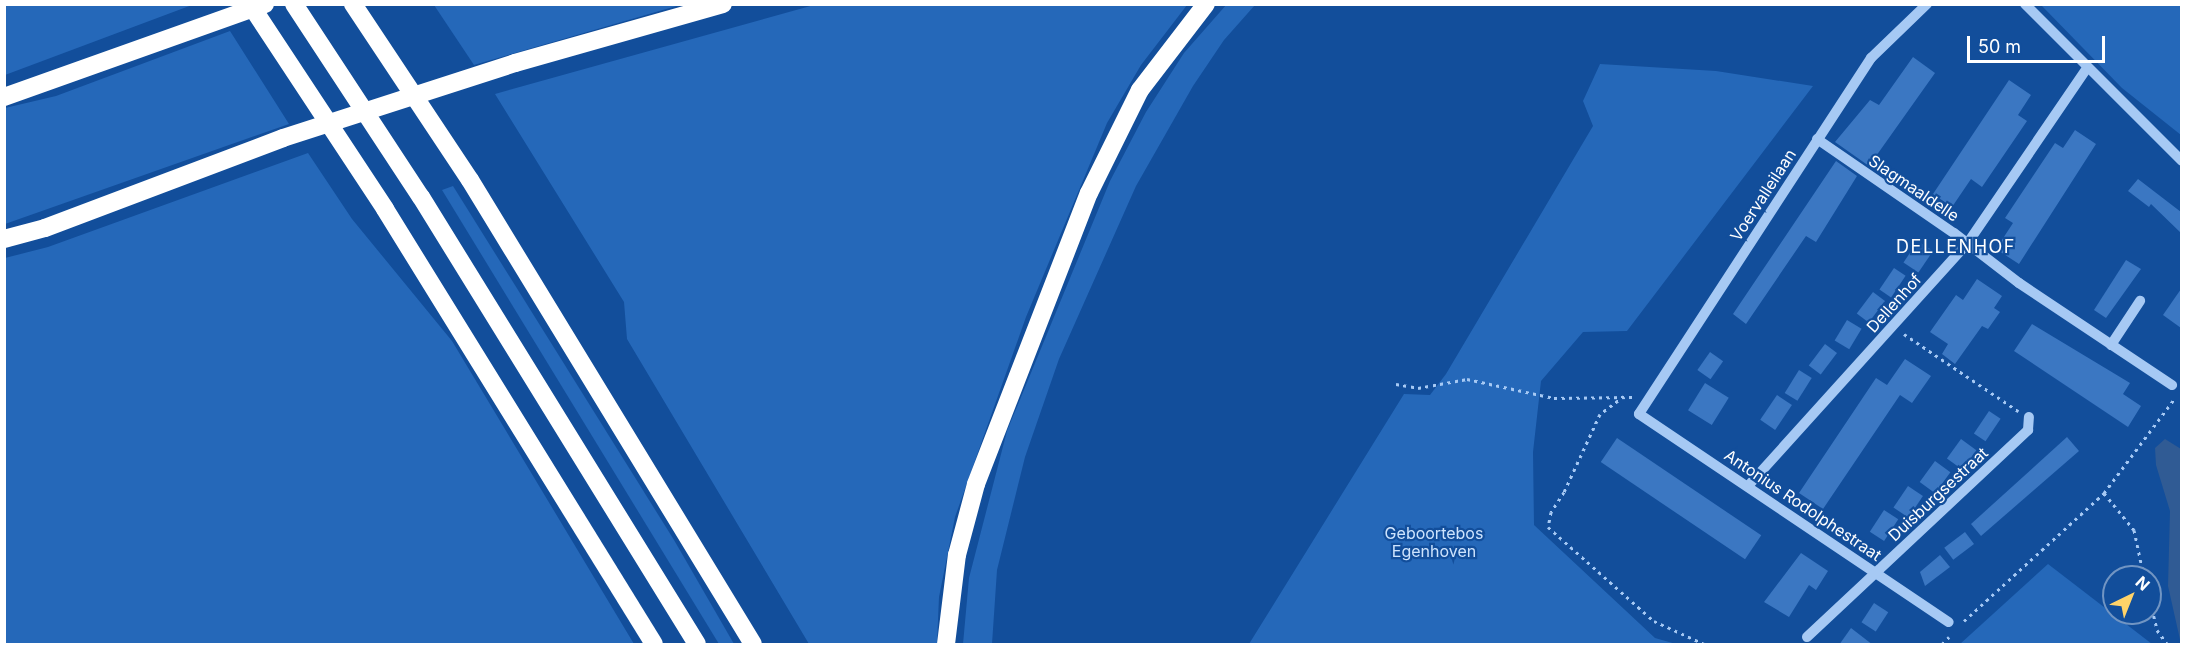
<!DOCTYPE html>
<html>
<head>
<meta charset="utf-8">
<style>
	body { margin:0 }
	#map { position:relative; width:2186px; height:649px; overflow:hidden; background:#124e9b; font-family:Inter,sans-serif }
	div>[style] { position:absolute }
	.green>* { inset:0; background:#2568b9 }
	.water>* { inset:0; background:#305b94 }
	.building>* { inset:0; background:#3b77c2; transform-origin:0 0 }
	.path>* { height:3px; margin-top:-1.5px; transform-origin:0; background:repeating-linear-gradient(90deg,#a6c9f4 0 3px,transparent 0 7.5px) }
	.minor>* { height:10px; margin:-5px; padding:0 5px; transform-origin:5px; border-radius:5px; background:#a6c9f4 }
	.highway>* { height:18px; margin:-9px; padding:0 9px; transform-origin:9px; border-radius:9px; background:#fff }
	.highway-bridge>* { height:18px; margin:-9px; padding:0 9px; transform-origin:9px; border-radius:9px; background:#fff }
	span { translate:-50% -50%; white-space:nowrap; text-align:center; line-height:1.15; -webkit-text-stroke:4.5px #124e9b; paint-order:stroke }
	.street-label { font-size:16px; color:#fff }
	.park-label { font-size:16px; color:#cee4fe }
	.neighbourhood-label { font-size:18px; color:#fff; letter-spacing:1.5px }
	.frame { position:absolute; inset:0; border:6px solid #fff; pointer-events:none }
	.north { position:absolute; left:2102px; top:565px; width:60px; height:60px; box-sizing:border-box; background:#124e9b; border:2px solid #7195c3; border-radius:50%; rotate:43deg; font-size:16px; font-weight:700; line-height:24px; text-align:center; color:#fff }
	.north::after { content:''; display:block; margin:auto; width:21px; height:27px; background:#ffd369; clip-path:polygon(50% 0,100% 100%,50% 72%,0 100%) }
	.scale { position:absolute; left:1967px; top:36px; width:138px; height:27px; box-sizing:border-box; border:3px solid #fff; border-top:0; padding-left:8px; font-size:18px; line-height:21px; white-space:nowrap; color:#fff; -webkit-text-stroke:4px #124e9b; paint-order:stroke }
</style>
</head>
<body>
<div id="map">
	<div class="green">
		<div style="clip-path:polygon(5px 4px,192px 4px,192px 5px,5px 75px)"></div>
		<div style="clip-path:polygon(1227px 4px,1255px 5px,1224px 40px,1193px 86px,1136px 186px,1059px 359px,1025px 457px,997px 570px,992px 644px,963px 644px,969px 578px,1007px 431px,1110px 181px,1146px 112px,1184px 53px)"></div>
		<div style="clip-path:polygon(434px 5px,680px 5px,474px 65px)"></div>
		<div style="clip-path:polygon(814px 5px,1187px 5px,1141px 65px,1107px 123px,1026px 317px,955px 517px,939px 597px,937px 644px,809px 644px,627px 339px,624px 302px,495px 94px)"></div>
		<div style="clip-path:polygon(2041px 5px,2181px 5px,2181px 135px,2122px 88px)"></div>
		<div style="clip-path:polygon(230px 31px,289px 124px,5px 224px,5px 108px,56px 96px)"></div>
		<div style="clip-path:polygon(1600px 64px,1716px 71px,1813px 86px,1627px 331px,1583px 332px,1541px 381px,1533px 452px,1534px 525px,1655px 638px,1676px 644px,1249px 644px,1404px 394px,1430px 395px,1446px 374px,1593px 126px,1583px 101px)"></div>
		<div style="clip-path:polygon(308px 153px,352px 219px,452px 341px,634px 644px,5px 644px,5px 258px,48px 247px)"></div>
		<div style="clip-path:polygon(453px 186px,674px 540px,734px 644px,719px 644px,442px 190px)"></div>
		<div style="clip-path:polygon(2048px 564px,2152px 644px,1960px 644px)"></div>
	</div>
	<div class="water">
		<div style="clip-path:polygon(2165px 439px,2181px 449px,2181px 644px,2168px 586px,2170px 511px,2156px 465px,2155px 448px)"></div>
	</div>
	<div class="building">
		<div style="clip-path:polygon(1913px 57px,1935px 73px,1869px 166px,1835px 142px,1870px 100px,1879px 105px)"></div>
		<div style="clip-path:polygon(2009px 80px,2031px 95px,2018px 115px,2027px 121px,1982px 187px,1971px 179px,1952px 207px,1933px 194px)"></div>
		<div style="clip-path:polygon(2075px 130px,2096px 144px,2019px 264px,1996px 249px,2013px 223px,2005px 218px,2055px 143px,2063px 148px)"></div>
		<div style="clip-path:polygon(1836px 161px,1857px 176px,1816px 242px,1806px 236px,1746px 324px,1733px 314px)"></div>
		<div style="clip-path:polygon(2138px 179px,2181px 212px,2181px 233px,2151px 204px,2149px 207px,2128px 191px)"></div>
		<div style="left:1918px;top:241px;width:18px;height:26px;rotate:34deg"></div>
		<div style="clip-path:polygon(2126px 260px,2141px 269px,2106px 318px,2094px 310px)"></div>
		<div style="left:1894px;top:268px;width:14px;height:26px;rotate:34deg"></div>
		<div style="clip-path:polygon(1977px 279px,2002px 296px,1994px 308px,2000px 312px,1988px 329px,1982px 326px,1955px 364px,1942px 354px,1948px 344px,1930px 332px,1956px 295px,1963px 300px)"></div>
		<div style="clip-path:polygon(2181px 289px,2181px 328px,2163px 315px)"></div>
		<div style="left:1873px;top:292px;width:15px;height:27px;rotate:37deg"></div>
		<div style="left:1847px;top:320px;width:17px;height:24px;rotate:31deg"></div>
		<div style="clip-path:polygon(2032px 324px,2130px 383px,2123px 394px,2141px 406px,2128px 427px,2014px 351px)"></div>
		<div style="left:1825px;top:344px;width:15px;height:27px;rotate:37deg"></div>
		<div style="left:1710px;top:352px;width:16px;height:22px;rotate:35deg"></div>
		<div style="clip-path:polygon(1905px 359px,1931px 376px,1912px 403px,1900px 395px,1823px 509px,1799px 493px,1876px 378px,1887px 385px)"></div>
		<div style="left:1799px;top:370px;width:15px;height:27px;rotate:32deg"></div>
		<div style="left:1705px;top:383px;width:28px;height:32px;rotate:32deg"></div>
		<div style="left:1777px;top:395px;width:18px;height:30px;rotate:34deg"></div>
		<div style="left:1989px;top:411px;width:14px;height:27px;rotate:34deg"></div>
		<div style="clip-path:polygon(2067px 437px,2079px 451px,1981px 536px,1971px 524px)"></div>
		<div style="left:1617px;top:438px;width:174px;height:29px;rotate:34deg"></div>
		<div style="left:1961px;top:439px;width:19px;height:24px;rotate:36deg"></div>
		<div style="left:1935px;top:461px;width:19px;height:26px;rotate:36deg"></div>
		<div style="left:1908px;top:486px;width:18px;height:26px;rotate:34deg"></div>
		<div style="left:1884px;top:510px;width:17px;height:26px;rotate:33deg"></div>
		<div style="left:1965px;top:532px;width:15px;height:26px;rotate:53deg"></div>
		<div style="clip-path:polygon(1801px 553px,1828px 571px,1816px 590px,1809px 585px,1789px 617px,1764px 602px)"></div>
		<div style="clip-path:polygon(1940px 555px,1950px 567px,1925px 586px,1920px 572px)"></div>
		<div style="left:1874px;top:603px;width:17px;height:23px;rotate:33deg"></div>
		<div style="clip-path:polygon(1851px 628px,1873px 645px,1839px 645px)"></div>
	</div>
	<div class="path">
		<div style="left:1904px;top:334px;width:138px;rotate:34deg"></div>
		<div style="left:1396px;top:384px;width:22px;rotate:10deg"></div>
		<div style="left:1418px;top:388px;width:50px;rotate:-10.4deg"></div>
		<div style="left:1467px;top:379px;width:89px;rotate:12.3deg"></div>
		<div style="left:1554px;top:398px;width:78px;rotate:-0.7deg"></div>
		<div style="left:1624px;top:396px;width:30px;rotate:143deg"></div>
		<div style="left:1600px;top:414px;width:86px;rotate:114.8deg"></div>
		<div style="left:1564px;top:492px;width:24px;rotate:123deg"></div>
		<div style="left:1551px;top:512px;width:15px;rotate:101deg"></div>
		<div style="left:1548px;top:527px;width:142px;rotate:41.6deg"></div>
		<div style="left:1654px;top:621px;width:55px;rotate:24.7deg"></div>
		<div style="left:2104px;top:493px;width:48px;rotate:51deg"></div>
		<div style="left:2134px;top:530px;width:48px;rotate:78deg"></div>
		<div style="left:2150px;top:601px;width:30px;rotate:76deg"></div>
		<div style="left:2157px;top:630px;width:17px;rotate:54deg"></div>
		<div style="left:1964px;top:621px;width:190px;rotate:-42.4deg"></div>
		<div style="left:2104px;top:493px;width:119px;rotate:-53.2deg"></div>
		<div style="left:1942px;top:644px;width:10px;rotate:-45deg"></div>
	</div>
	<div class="minor">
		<div style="left:1927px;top:4px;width:78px;rotate:136deg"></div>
		<div style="left:1871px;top:58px;width:425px;rotate:123.1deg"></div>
		<div style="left:1639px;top:414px;width:373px;rotate:33.9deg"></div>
		<div style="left:2025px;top:4px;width:222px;rotate:45deg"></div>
		<div style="left:1817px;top:139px;width:166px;rotate:34.5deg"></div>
		<div style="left:1954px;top:233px;width:82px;rotate:37.6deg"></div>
		<div style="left:2019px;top:283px;width:184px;rotate:33.7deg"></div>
		<div style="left:2111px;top:345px;width:53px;rotate:-56.6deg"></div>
		<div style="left:1748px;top:486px;width:326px;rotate:-47.9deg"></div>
		<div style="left:1967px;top:244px;width:213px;rotate:-55.7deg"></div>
		<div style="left:1807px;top:637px;width:303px;rotate:-43.1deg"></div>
		<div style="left:2028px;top:430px;width:13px;rotate:-86deg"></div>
	</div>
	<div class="highway">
		<div style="left:4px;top:97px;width:277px;rotate:-19.6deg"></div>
		<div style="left:470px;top:180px;width:543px;rotate:58.62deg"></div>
		<div style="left:421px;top:197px;width:525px;rotate:58.31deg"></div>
		<div style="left:385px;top:209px;width:511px;rotate:58.27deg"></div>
		<div style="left:4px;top:239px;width:42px;rotate:-15deg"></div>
		<div style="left:45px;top:228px;width:254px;rotate:-20.7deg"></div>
		<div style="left:283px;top:138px;width:244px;rotate:-17.9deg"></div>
		<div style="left:515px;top:63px;width:216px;rotate:-15.8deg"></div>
		<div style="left:946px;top:644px;width:90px;rotate:-83deg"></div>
		<div style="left:957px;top:555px;width:73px;rotate:-75deg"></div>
		<div style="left:976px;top:484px;width:312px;rotate:-68.8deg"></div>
		<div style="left:1089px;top:193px;width:115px;rotate:-63.7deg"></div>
		<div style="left:1140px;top:90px;width:108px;rotate:-52.5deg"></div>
	</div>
	<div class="highway-bridge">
		<div style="left:250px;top:4px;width:245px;rotate:56.6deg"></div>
		<div style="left:294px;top:4px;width:231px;rotate:56.7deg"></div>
		<div style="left:353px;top:4px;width:211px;rotate:56.4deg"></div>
	</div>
	<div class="street-label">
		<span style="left:1914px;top:188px;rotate:34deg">Slagmaaldelle</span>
		<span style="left:1763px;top:195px;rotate:-57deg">Voervalleilaan</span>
		<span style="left:1894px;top:303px;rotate:-48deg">Dellenhof</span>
		<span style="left:1938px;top:494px;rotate:-43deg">Duisburgsestraat</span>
		<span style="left:1803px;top:505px;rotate:34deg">Antonius Rodolphestraat</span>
	</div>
	<div class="park-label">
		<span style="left:1434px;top:542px">Geboortebos<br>Egenhoven</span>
	</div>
	<div class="neighbourhood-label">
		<span style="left:1956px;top:247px">DELLENHOF</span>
	</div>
	<div class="frame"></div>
	<div class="north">N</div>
	<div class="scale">50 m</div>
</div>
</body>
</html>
